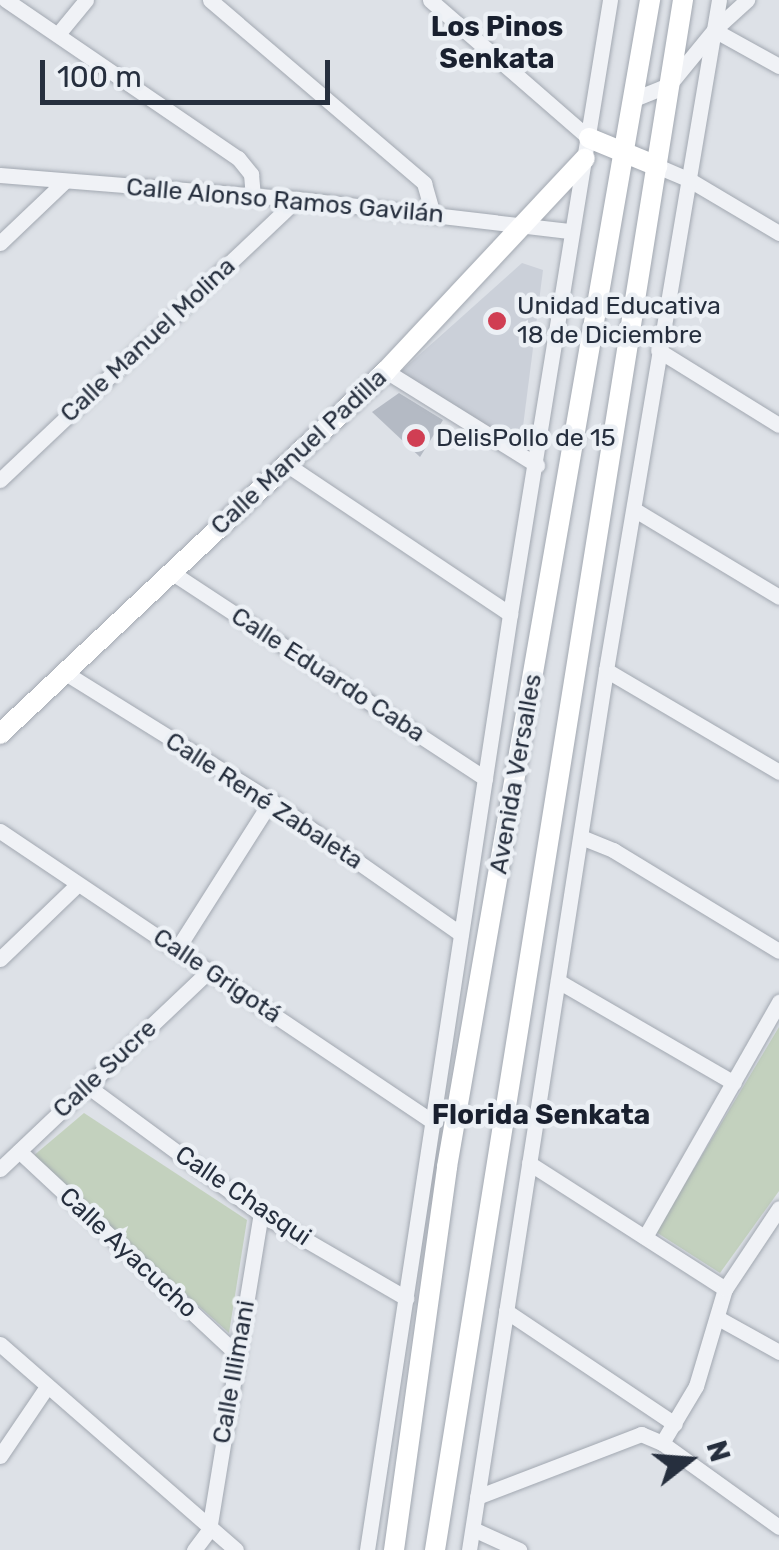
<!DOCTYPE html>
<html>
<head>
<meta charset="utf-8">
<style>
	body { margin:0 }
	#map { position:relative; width:779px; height:1550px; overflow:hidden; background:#dde1e7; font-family:Rubik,sans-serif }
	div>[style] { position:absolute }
	.built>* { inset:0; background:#cbd0d9 }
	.green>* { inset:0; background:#c3d1be }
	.building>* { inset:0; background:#b4bac4 }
	.roads { filter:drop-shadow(0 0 2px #a2a8b1) drop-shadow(0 0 2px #a2a8b1) }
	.street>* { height:15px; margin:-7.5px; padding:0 7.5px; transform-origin:7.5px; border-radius:7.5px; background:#f0f2f6 }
	.secondary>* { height:20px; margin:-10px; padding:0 10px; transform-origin:10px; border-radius:10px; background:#fff }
	.dots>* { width:28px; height:28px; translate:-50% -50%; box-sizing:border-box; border:5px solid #ecf0f5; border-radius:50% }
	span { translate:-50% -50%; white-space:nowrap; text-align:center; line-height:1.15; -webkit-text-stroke:9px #ecf0f5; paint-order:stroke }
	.street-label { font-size:25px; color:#262f3e }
	.poi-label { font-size:25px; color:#262f3e }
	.left { translate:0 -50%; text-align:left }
	.neighbourhood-label { font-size:28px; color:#19202f; font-weight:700 }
	.north { position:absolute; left:639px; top:1410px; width:100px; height:100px; -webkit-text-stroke:8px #ecf0f5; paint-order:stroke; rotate:73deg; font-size:28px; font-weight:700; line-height:40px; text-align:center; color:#262f3e }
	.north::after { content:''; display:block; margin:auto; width:35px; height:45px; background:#262f3e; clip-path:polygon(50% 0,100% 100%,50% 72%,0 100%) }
	.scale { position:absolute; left:40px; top:60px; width:290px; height:45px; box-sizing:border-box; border:5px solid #262f3e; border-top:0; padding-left:12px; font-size:30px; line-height:35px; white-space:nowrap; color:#262f3e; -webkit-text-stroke:8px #ecf0f5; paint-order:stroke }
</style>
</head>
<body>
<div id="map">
	<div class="built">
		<div style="clip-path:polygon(522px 263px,543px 270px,522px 434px,507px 444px,399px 373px)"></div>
	</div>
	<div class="green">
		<div style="clip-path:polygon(779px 1027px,779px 1191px,720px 1273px,656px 1232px)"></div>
		<div style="clip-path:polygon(84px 1113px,247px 1220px,229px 1333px,32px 1157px)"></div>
	</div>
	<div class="building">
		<div style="clip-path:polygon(399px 393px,443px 420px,420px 457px,372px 412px)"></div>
	</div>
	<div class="roads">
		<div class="street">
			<div style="left:6px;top:0;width:281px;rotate:34.3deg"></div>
			<div style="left:238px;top:158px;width:21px;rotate:51deg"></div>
			<div style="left:251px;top:174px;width:23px;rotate:85deg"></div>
			<div style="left:210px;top:0;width:282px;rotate:40.5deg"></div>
			<div style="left:424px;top:183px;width:32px;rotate:74deg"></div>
			<div style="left:430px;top:0;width:211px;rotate:41deg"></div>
			<div style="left:714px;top:30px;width:74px;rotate:29deg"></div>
			<div style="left:58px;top:34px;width:44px;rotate:-50.5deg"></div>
			<div style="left:634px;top:99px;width:38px;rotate:-22deg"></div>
			<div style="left:669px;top:85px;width:71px;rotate:-50.7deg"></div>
			<div style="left:714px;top:30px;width:45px;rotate:-42.3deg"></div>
			<div style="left:657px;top:166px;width:34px;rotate:23deg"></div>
			<div style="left:688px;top:179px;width:106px;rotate:30.7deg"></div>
			<div style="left:0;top:175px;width:298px;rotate:4.6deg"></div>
			<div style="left:297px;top:199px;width:276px;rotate:6.7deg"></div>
			<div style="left:0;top:243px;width:90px;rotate:-43.6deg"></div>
			<div style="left:658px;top:350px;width:142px;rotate:31.8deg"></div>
			<div style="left:386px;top:371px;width:178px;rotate:31.9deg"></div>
			<div style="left:286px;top:464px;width:270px;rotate:33.8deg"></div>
			<div style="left:0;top:480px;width:409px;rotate:-43.4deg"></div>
			<div style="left:635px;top:510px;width:168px;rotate:31.1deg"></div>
			<div style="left:171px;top:572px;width:376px;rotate:33.3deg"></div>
			<div style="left:606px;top:670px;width:201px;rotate:30.5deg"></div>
			<div style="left:64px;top:672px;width:244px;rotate:31.9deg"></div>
			<div style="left:271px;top:801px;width:232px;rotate:35deg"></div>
			<div style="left:0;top:831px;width:522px;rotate:33.9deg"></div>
			<div style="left:581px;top:837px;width:35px;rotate:22deg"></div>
			<div style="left:613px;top:850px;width:194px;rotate:31.3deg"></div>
			<div style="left:177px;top:949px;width:175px;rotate:-57.6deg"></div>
			<div style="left:0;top:959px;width:107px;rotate:-43.9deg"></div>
			<div style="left:558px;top:981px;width:203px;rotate:30.1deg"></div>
			<div style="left:86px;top:1085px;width:217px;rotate:36.4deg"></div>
			<div style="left:261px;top:1214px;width:168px;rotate:30.1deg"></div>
			<div style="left:19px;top:1151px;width:298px;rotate:43deg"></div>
			<div style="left:529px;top:1163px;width:233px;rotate:32.7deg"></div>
			<div style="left:0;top:1169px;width:289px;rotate:-43.5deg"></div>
			<div style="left:645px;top:1237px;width:271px;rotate:-60.3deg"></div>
			<div style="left:506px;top:1311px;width:203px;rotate:33.8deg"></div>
			<div style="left:718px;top:1318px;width:70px;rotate:29.1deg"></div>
			<div style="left:0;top:1344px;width:313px;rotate:41.1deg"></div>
			<div style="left:662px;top:1443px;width:66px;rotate:-59.2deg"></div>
			<div style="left:696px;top:1386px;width:101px;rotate:-73.4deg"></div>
			<div style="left:725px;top:1289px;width:97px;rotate:-56.3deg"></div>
			<div style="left:0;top:1456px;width:82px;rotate:-55.9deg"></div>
			<div style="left:477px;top:1497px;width:176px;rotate:-21deg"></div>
			<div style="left:641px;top:1434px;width:23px;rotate:23deg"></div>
			<div style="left:662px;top:1443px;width:144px;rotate:35.7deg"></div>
			<div style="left:473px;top:1529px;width:51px;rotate:24.5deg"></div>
			<div style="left:209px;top:1530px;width:320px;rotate:-80.7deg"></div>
			<div style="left:194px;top:1550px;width:25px;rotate:-53deg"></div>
			<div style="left:367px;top:1550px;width:947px;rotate:-81.31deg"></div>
			<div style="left:510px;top:614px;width:622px;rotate:-80.75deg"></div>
			<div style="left:469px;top:1550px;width:891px;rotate:-81.15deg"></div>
			<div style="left:606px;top:670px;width:679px;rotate:-80.43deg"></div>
		</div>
		<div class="secondary">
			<div style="left:589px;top:138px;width:74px;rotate:22.4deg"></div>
			<div style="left:0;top:734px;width:530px;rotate:-43.24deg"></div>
			<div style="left:386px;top:371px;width:291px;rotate:-46.9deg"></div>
			<div style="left:394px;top:1550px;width:387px;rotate:-82.1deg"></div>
			<div style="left:447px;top:1167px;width:1185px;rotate:-80.13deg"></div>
			<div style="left:435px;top:1550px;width:1570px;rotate:-80.91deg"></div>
		</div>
	</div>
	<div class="dots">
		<div style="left:497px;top:321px;background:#d03e53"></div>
		<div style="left:416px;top:438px;background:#d03e53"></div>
	</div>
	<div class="street-label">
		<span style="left:285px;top:201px;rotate:5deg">Calle Alonso Ramos Gavilán</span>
		<span style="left:148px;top:340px;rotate:-43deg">Calle Manuel Molina</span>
		<span style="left:299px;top:452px;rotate:-43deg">Calle Manuel Padilla</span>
		<span style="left:328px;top:675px;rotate:33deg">Calle Eduardo Caba</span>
		<span style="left:516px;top:774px;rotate:-80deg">Avenida Versalles</span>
		<span style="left:264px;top:801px;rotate:33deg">Calle René Zabaleta</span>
		<span style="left:217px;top:976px;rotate:34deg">Calle Grigotá</span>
		<span style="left:105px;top:1069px;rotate:-43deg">Calle Sucre</span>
		<span style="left:243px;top:1196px;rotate:34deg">Calle Chasqui</span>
		<span style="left:128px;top:1253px;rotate:43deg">Calle Ayacucho</span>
		<span style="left:234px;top:1372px;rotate:-80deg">Calle Illimani</span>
	</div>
	<div class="poi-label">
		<span class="left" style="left:517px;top:321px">Unidad Educativa<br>18 de Diciembre</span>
		<span class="left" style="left:436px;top:438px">DelisPollo de 15</span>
	</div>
	<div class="neighbourhood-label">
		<span style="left:497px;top:43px">Los Pinos<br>Senkata</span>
		<span style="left:541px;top:1115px">Florida Senkata</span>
	</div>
	<div class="north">N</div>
	<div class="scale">100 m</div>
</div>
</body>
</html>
